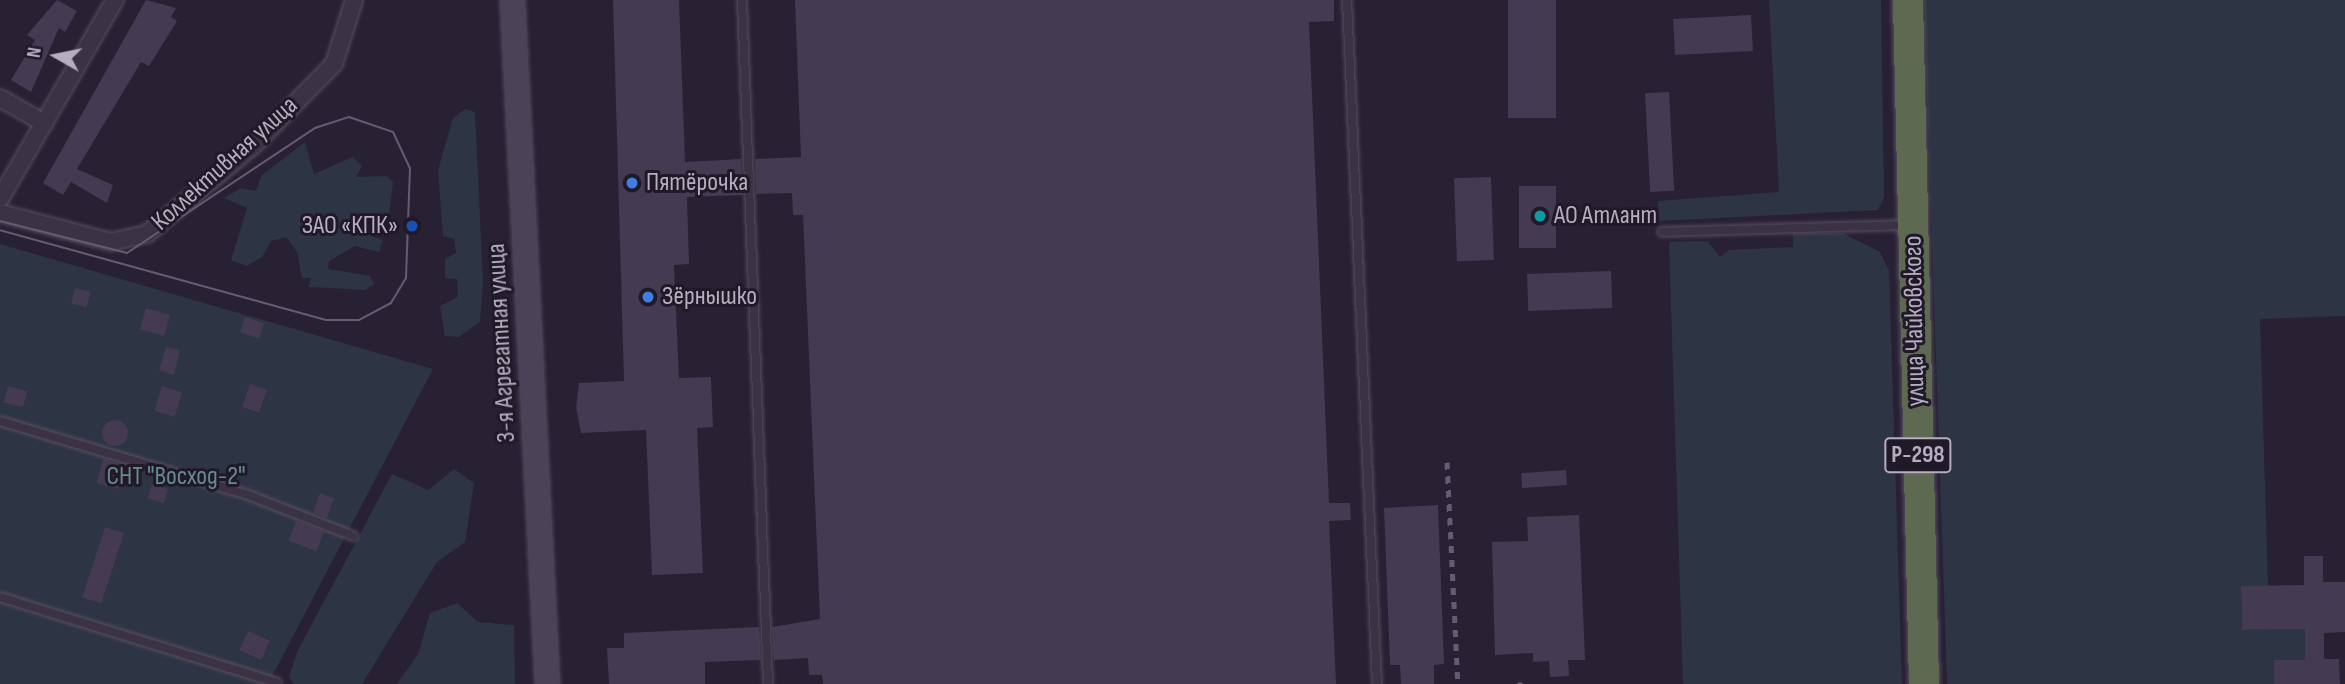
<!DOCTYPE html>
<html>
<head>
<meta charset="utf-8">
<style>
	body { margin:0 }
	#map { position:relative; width:2345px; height:684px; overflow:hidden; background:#282033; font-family:"Sofia Sans Condensed",sans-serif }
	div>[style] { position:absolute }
	.green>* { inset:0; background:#2d3443 }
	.building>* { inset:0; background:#443a51; transform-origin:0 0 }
	.round { border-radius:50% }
	.roads { filter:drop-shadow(0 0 2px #564e5f) drop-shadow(0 0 2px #564e5f) }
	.lane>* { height:8px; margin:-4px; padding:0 4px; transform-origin:4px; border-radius:4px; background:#3b3344 }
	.street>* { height:16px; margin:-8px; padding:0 8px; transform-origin:8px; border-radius:8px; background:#3b3344 }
	.secondary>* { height:23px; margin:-11.5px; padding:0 11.5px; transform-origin:11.5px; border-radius:11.5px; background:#4c4257 }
	.highway>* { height:30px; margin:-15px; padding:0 15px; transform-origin:15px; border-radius:15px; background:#5e6951 }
	.tram>* { height:2px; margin:-1px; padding:0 1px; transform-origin:1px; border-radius:1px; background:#665c72 }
	.rail>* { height:5px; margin-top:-2.5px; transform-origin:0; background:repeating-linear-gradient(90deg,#665c72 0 7px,transparent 0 14px) }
	.dots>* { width:19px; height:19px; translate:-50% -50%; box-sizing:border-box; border:4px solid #201928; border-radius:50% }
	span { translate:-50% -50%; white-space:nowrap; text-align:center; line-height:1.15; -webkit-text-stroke:6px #201928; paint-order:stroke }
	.shield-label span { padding:2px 5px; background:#201928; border:2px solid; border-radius:5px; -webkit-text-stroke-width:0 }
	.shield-label { font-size:24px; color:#b7adc1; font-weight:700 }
	.street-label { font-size:26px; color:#b7adc1 }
	.poi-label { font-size:26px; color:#b7adc1 }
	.left { translate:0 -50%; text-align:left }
	.right { translate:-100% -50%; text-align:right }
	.park-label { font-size:26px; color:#678b8f }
	.north { position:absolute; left:21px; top:21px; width:70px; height:70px; -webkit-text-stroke:5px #201928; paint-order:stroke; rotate:279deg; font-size:19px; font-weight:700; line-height:28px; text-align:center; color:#b7adc1 }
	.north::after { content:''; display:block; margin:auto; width:24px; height:32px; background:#b7adc1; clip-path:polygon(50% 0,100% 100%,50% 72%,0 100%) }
</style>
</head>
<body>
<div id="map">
	<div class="green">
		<div style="clip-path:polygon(1769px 0,1881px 0,1884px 197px,1878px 210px,1659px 221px,1658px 201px,1779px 192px)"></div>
		<div style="clip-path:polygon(1924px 0,2345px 0,2345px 316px,2260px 319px,2268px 586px,2241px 587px,2242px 630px,2305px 629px,2305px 660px,2274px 660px,2274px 684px,1947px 684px)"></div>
		<div style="clip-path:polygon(465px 109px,475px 112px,483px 282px,480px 322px,459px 337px,445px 336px,440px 306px,458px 297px,457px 279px,445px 278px,445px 259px,456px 253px,454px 239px,443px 236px,438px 170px,453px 118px)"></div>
		<div style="clip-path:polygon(305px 142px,314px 174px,353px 157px,362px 166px,356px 177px,386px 176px,393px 182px,388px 223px,361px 232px,383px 240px,379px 252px,355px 246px,329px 261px,328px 269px,370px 276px,374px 284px,365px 290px,308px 287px,311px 278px,302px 278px,297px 252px,286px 237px,271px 241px,262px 257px,247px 266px,231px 260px,247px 208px,224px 198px,241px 188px,256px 191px,261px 176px)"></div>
		<div style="clip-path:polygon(1793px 233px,1843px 233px,1880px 252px,1889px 271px,1902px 684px,1683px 684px,1669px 242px,1708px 241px,1720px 257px,1729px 250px,1793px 247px)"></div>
		<div style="clip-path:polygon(0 244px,433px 369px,268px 684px,0 684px)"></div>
		<div style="clip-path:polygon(454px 469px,474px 483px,465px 542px,437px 562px,362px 684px,294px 684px,289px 677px,297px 652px,392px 474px,428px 490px)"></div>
		<div style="clip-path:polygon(457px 603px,478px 622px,514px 625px,515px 684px,397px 684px,418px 654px,430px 613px)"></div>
	</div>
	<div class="building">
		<div style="clip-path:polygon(57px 0,77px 11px,65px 32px,59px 28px,31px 92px,11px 80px,35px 40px,27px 35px)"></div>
		<div style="clip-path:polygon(146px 0,176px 8px,171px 17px,177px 21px,149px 66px,141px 62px,77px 169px,113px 185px,107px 203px,71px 182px,63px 195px,43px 183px)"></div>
		<div style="clip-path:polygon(613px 0,679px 0,685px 162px,741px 159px,743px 195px,687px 197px,689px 264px,674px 265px,679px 378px,711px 377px,713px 427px,697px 428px,703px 573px,652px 575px,646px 430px,581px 433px,576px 407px,579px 383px,624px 381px)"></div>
		<div style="clip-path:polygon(795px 0,1334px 0,1334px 21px,1309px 22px,1329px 503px,1350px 503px,1351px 520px,1329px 521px,1336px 684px,823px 684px,822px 675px,809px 675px,808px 658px,774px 660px,772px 627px,820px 619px,803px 215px,793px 215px,792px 193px,756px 194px,755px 159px,801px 157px)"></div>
		<div style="left:1508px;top:0;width:48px;height:118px"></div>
		<div style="left:1751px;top:15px;width:36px;height:78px;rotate:87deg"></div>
		<div style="left:1669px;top:92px;width:99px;height:24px;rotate:87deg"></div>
		<div style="left:1491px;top:177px;width:83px;height:37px;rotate:88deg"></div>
		<div style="left:1519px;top:186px;width:37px;height:62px"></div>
		<div style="left:1611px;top:271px;width:37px;height:84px;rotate:88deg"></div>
		<div style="left:75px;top:288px;width:16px;height:16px;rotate:14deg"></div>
		<div style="left:146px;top:308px;width:25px;height:22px;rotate:16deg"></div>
		<div style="left:245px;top:317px;width:20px;height:16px;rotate:18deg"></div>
		<div style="clip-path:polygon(166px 347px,180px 350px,174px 375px,159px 370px)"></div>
		<div style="left:250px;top:384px;width:18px;height:24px;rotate:19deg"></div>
		<div style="left:8px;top:386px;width:20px;height:17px;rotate:15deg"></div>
		<div style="left:162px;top:386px;width:21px;height:26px;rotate:17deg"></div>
		<div class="round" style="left:102px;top:420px;width:26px;height:26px"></div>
		<div style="left:103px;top:459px;width:23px;height:25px;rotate:15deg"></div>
		<div style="left:1566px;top:470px;width:15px;height:45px;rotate:86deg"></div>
		<div style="left:152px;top:484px;width:17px;height:15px;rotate:17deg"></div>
		<div style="left:320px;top:493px;width:15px;height:21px;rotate:20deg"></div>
		<div style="clip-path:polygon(1438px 505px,1444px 664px,1434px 665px,1434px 684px,1401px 684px,1400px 665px,1390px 665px,1384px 508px)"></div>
		<div style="clip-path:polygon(1579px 515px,1585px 660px,1568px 660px,1569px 676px,1550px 677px,1549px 661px,1533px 662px,1533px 653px,1495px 655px,1492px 542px,1528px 541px,1527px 517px)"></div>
		<div style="left:296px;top:521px;width:30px;height:21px;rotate:21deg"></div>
		<div style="left:105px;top:527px;width:20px;height:74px;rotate:18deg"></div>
		<div style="clip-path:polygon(2304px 556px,2323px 556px,2323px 582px,2345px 582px,2345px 632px,2324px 633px,2324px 659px,2339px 659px,2340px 684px,2274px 684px,2274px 660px,2305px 660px,2305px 629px,2242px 630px,2241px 586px,2304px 585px)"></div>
		<div style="clip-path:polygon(759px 627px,761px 660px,705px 662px,705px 684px,609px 684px,607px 648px,624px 648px,624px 633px)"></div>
		<div style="left:248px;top:631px;width:24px;height:21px;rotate:24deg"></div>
	</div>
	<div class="roads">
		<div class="lane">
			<div style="left:742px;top:0;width:684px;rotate:87.82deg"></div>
			<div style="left:1347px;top:0;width:685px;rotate:87.49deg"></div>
			<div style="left:1662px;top:232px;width:244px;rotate:-1.6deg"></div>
			<div style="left:0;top:421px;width:259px;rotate:16.6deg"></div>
			<div style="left:248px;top:495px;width:113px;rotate:21.3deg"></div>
			<div style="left:0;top:597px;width:290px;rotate:17.2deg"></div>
		</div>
		<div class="street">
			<div style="left:0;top:98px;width:51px;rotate:29.6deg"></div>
			<div style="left:0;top:199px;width:230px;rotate:-60deg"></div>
			<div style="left:0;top:213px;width:115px;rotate:14.6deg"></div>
			<div style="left:111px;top:242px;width:37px;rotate:-13deg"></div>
			<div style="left:147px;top:234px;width:141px;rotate:-39.8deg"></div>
			<div style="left:255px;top:144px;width:112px;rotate:-45.4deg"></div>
			<div style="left:334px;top:64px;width:67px;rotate:-72.6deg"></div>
		</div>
		<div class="secondary">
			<div style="left:512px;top:0;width:685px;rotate:87.07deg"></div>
		</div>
		<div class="highway">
			<div style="left:1908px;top:0;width:684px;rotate:88.66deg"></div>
		</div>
	</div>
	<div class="tram">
		<div style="left:0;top:221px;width:131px;rotate:14.1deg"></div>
		<div style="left:127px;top:253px;width:226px;rotate:-33.6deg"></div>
		<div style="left:315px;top:128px;width:36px;rotate:-18deg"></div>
		<div style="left:349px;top:117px;width:46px;rotate:18.8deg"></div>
		<div style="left:393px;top:132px;width:40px;rotate:65deg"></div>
		<div style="left:410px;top:168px;width:110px;rotate:92.1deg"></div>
		<div style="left:406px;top:278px;width:29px;rotate:121deg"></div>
		<div style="left:391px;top:303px;width:36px;rotate:152deg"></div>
		<div style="left:359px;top:320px;width:33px;rotate:180deg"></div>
		<div style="left:326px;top:320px;width:338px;rotate:-164.6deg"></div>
	</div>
	<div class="rail">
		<div style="left:1447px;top:462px;width:222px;rotate:87.2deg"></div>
		<div style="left:1520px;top:682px;width:2px;rotate:90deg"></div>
	</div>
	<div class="dots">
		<div style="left:632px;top:183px;background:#3f7fe0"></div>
		<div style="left:1540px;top:216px;background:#0f9aa8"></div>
		<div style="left:412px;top:226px;background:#1a4fb4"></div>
		<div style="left:648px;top:297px;background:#3f7fe0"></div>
	</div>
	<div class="shield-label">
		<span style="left:1918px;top:455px">Р-298</span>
	</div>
	<div class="street-label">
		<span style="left:225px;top:164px;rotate:-42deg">Коллективная улица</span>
		<span style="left:1915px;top:321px;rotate:-91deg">улица Чайковского</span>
		<span style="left:502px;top:343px;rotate:-93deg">3-я Агрегатная улица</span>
	</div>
	<div class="poi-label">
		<span class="left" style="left:646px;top:183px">Пятёрочка</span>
		<span class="left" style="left:1554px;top:216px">АО Атлант</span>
		<span class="right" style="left:398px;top:226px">ЗАО «КПК»</span>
		<span class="left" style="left:662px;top:297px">Зёрнышко</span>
	</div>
	<div class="park-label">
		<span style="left:176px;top:477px">СНТ "Восход-2"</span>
	</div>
	<div class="north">N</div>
</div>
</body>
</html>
